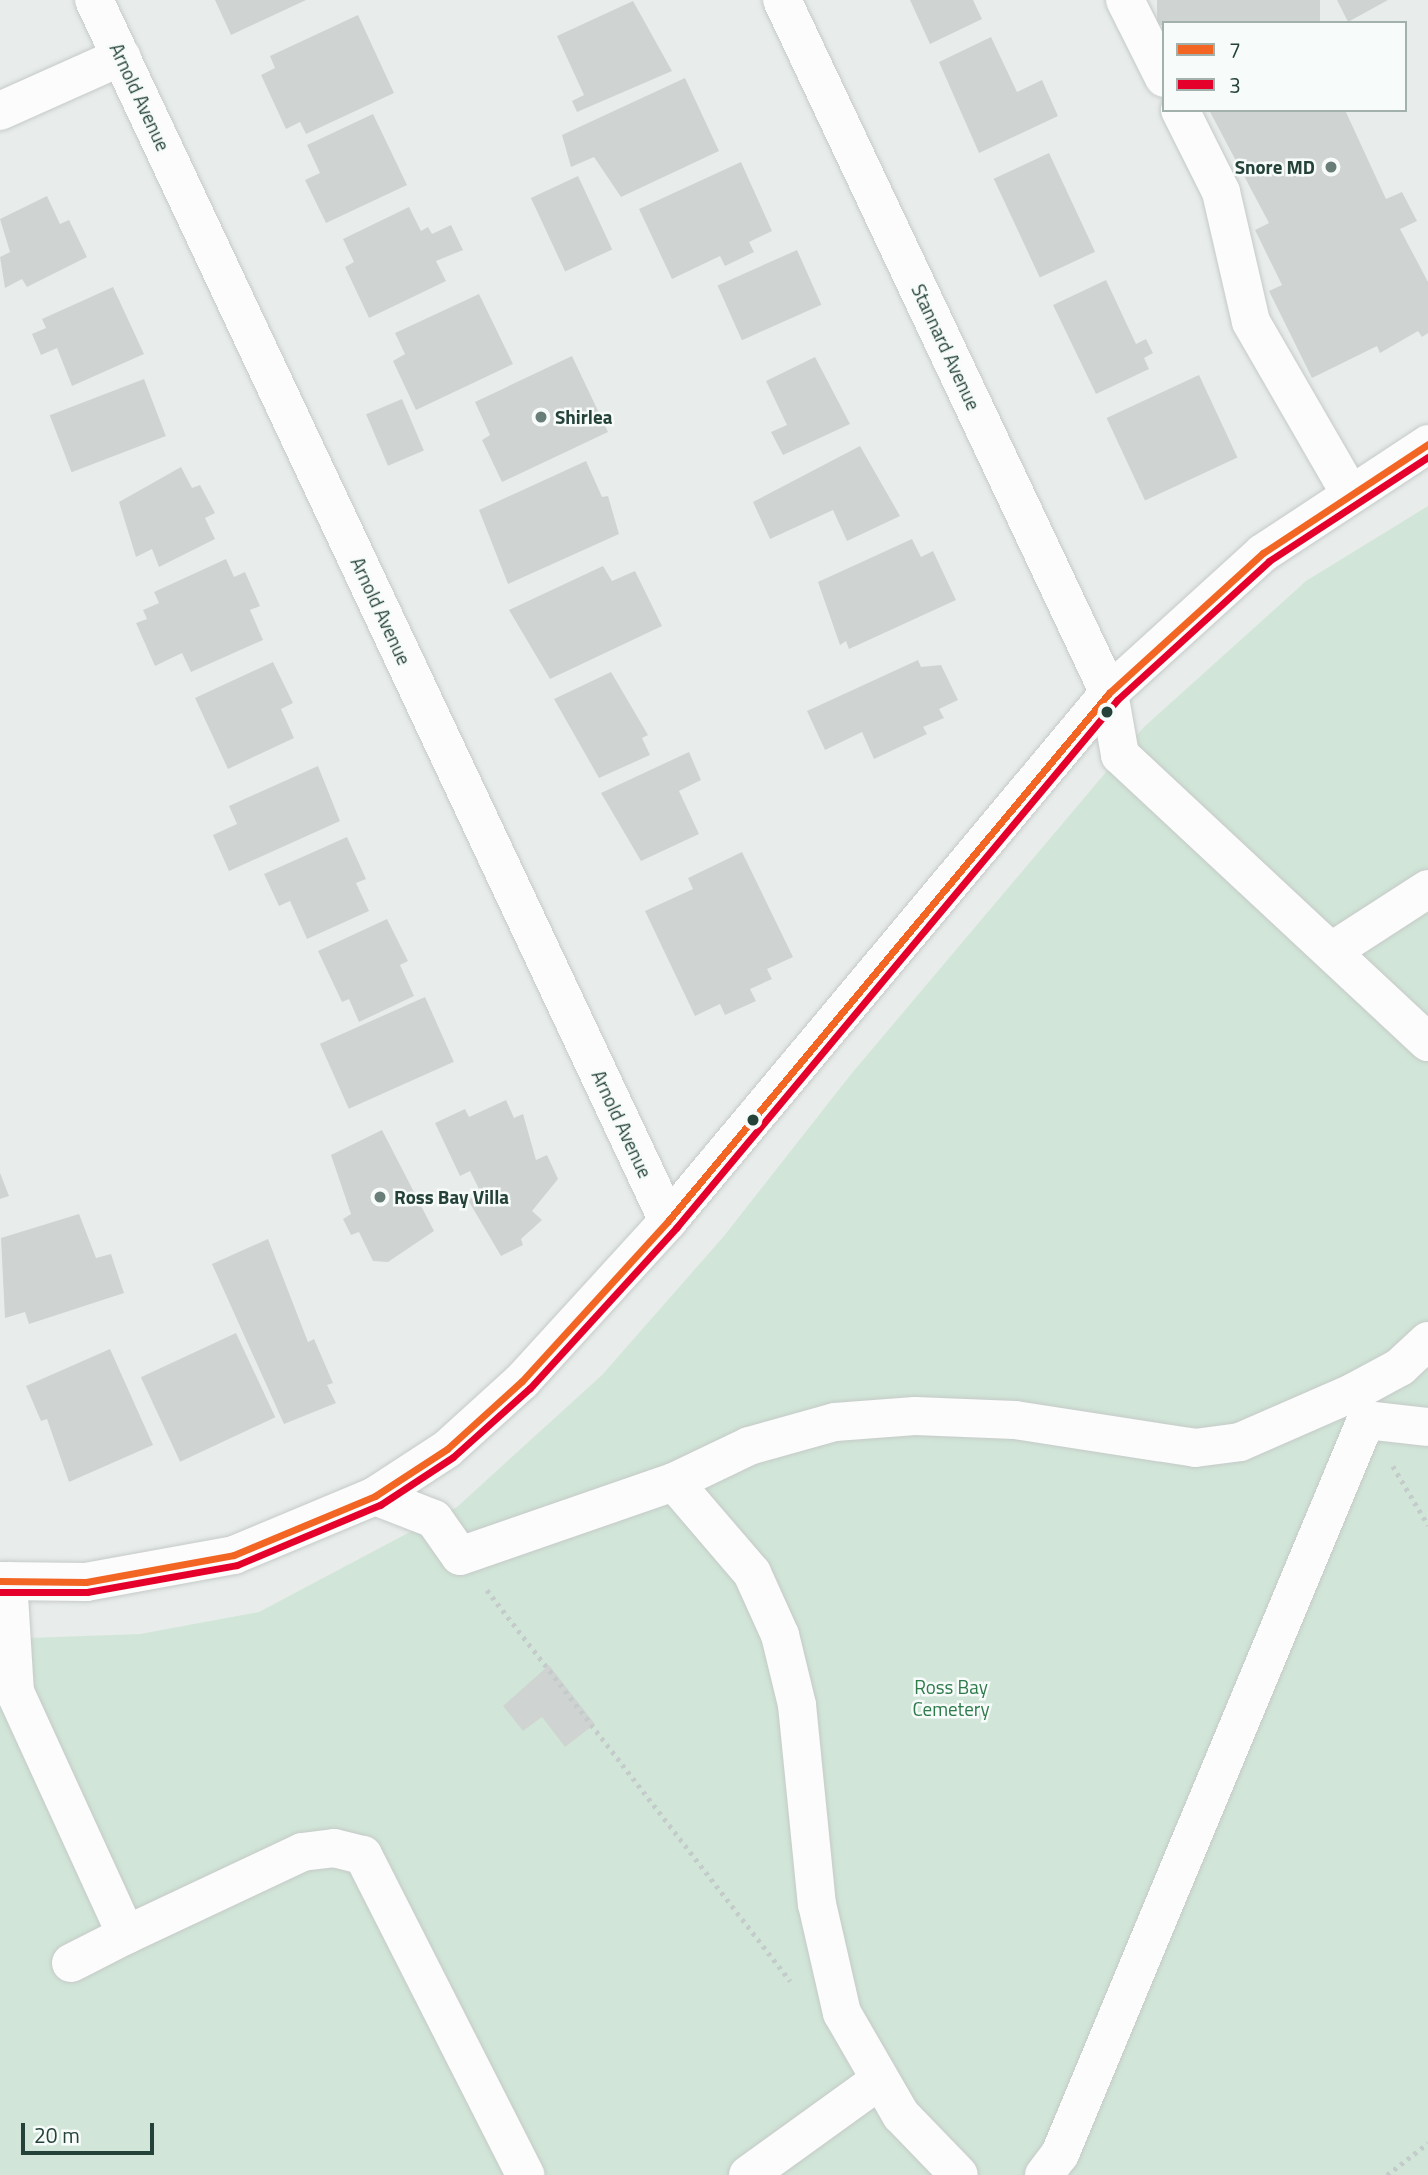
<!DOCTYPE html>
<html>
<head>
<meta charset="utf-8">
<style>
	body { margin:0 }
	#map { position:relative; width:1428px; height:2175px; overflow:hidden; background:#e8edeb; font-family:"Titillium Web",sans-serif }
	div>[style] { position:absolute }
	.green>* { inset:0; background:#d1e6d8 }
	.building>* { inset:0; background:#cfd4d2; transform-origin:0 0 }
	.path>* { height:4.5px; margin-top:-2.25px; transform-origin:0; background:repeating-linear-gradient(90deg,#c3ccca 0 3.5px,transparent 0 8.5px) }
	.roads { filter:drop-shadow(0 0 2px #c5cac8) drop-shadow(0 0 2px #c5cac8) }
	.minor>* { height:38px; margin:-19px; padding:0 19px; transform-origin:19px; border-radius:19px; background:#fcfcfc }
	.bus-1>* { height:7px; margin:-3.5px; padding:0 3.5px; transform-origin:3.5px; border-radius:3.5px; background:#f26522 }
	.bus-2>* { height:7px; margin:-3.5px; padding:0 3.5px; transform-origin:3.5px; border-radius:3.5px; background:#e4002b }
	.dots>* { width:19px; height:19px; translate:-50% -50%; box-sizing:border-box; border:4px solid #f7fbf9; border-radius:50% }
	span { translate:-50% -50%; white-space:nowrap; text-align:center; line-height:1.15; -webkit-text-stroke:5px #f7fbf9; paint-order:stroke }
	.street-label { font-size:19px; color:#24423a }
	.poi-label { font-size:19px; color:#24423a; font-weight:700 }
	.right { translate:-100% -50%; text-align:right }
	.left { translate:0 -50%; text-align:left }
	.park-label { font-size:19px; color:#2d7a4b }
	.legend { position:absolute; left:1162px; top:21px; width:245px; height:91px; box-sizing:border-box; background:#f7fbf9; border:2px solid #a3b1ad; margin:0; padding:9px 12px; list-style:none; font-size:21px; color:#24423a }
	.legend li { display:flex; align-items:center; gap:14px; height:35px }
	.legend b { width:35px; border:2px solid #a3b1ad }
	.scale { position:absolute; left:21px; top:2123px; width:133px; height:32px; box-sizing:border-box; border:4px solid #24423a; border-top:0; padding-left:9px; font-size:21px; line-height:24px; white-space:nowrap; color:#24423a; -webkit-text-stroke:5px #f7fbf9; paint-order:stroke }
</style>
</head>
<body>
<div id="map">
	<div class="green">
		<div style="clip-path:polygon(1428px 506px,1428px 2175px,0 2175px,0 1639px,140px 1634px,259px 1612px,457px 1507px,602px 1375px,724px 1236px,852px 1073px,1144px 727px,1306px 581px)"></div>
	</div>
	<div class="building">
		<div style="clip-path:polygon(215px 0,306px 0,231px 35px)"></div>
		<div style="clip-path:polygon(910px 0,973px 0,982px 19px,930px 44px)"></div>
		<div style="left:1157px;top:0;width:163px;height:25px"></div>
		<div style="clip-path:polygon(1337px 0,1388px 0,1348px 22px)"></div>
		<div style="clip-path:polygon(633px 1px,672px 71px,577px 112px,572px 101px,584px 95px,557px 36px)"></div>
		<div style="clip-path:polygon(358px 15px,394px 93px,306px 134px,300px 122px,286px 129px,261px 75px,275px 68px,270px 56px)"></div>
		<div style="clip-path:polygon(991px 37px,1017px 92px,1042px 80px,1058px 116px,979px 153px,939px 62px)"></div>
		<div style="clip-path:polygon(685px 78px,719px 151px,621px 197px,594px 157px,571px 167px,562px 135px)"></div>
		<div style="clip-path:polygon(1209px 110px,1345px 110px,1386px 199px,1402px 192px,1417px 221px,1400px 229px,1428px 282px,1428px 333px,1422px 337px,1418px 331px,1380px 353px,1377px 346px,1312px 378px,1269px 291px,1282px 285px,1255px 230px,1269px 223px)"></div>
		<div style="clip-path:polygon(373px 114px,407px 185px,326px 223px,305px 180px,320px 173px,307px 145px)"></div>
		<div style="left:1049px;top:153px;width:109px;height:61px;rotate:65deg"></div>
		<div style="clip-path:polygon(741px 162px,772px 231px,749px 242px,754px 252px,725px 266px,720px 256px,672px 279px,639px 209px)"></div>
		<div style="left:578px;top:176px;width:81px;height:52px;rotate:65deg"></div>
		<div style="clip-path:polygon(47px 196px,60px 224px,69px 220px,87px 257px,27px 287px,22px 279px,5px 288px,0 257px,10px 252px,0 219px)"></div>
		<div style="clip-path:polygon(409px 207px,421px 231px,428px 227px,432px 234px,451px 225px,463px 250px,436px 261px,446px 281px,369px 318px,345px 267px,354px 262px,343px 239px)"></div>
		<div style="left:797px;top:250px;width:60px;height:87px;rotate:66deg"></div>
		<div style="clip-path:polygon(1106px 280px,1136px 344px,1146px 339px,1153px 353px,1144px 358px,1149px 369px,1096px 394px,1053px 305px)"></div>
		<div style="clip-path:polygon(113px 287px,144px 354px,72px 386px,57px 348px,41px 355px,32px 334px,46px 328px,42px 319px)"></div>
		<div style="clip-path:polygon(479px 294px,513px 364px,416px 410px,393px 361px,405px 354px,395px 333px)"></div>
		<div style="clip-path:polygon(572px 356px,608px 432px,502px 482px,482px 440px,490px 435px,475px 402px)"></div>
		<div style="clip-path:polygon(815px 357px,850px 424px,783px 455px,771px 432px,787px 425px,766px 381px)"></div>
		<div style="left:1199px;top:375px;width:91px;height:102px;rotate:65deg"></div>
		<div style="left:144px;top:379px;width:61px;height:101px;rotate:69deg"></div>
		<div style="left:402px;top:399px;width:56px;height:39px;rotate:67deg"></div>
		<div style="clip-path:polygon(860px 446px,900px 516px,847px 541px,833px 510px,770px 539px,753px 502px)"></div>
		<div style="clip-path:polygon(586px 461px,602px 497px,608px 496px,619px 534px,508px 584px,479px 510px)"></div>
		<div style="clip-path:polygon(181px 467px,192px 488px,200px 485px,215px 513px,205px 518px,215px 539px,159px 567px,152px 549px,136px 557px,119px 502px)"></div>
		<div style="clip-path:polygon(912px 539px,921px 557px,933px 551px,956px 600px,849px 649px,846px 641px,840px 645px,818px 582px)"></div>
		<div style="clip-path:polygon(226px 559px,234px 577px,245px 572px,260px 606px,250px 610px,263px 640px,191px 672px,182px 653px,155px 666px,136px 623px,147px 619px,143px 610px,159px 603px,154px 592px)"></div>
		<div style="clip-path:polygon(603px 566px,612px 581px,635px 571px,662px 626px,550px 679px,509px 610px)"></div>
		<div style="clip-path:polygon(918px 660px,921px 667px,941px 665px,958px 700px,939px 709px,944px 718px,923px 727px,927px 734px,874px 759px,862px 732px,825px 750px,807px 711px)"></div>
		<div style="clip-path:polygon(273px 662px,293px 703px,281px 709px,294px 738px,228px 769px,195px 698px)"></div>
		<div style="clip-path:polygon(611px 672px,648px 735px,642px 738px,650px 755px,599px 778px,554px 699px)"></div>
		<div style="clip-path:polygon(689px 752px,701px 780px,679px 791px,699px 834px,641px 861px,601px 793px)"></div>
		<div style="clip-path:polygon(318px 766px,340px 821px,229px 871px,213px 835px,237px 824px,229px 806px)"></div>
		<div style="clip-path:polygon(347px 837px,366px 879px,356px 883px,369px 911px,307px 939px,290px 901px,279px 906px,264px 874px)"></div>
		<div style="clip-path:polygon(742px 852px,793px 957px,767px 969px,772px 979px,750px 989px,756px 1001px,725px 1015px,720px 1004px,695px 1016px,645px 911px,693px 889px,688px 878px)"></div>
		<div style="clip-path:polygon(387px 919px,408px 961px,400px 965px,414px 996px,359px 1022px,349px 999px,342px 1002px,318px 951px)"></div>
		<div style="left:425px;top:997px;width:71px;height:115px;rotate:66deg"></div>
		<div style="clip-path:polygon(506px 1100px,514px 1118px,523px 1114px,536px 1160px,547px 1155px,558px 1179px,532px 1211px,542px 1220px,521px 1239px,523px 1245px,501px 1256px,468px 1200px,481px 1193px,470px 1171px,460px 1176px,435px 1123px,465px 1109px,469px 1117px)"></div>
		<div style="clip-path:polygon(382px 1130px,434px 1231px,388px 1262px,373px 1261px,359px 1232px,351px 1235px,343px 1219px,351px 1214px,331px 1155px)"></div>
		<div style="clip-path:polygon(0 1173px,9px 1196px,0 1199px)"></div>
		<div style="clip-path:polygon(79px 1214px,96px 1258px,111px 1254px,124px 1293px,29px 1324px,25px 1312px,5px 1318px,1px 1238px)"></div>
		<div style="clip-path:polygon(268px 1239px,308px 1342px,314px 1339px,333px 1383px,327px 1385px,336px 1403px,284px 1424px,212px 1264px)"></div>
		<div style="left:236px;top:1333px;width:93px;height:105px;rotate:65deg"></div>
		<div style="clip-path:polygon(110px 1349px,153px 1445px,69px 1482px,47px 1419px,41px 1421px,26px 1386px)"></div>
		<div style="clip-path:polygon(549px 1665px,595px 1724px,565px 1747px,542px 1717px,523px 1731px,503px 1706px)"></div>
	</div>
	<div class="path">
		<div style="left:1393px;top:1466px;width:69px;rotate:59.3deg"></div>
		<div style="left:487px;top:1590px;width:495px;rotate:52.2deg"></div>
		<div style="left:1387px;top:2175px;width:52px;rotate:-38deg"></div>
	</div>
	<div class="roads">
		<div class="minor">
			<div style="left:94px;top:0;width:1349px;rotate:64.82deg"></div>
			<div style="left:782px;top:0;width:766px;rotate:64.74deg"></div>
			<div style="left:1109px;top:693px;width:63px;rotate:79.9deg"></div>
			<div style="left:1120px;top:755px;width:421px;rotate:43deg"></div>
			<div style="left:1125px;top:0;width:87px;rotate:63.4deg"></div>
			<div style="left:1180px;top:110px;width:92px;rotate:63.4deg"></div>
			<div style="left:1221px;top:192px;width:133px;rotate:77deg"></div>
			<div style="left:1251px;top:322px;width:196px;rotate:60deg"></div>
			<div style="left:0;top:111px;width:133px;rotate:-24.1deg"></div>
			<div style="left:1332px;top:951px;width:114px;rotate:-32.9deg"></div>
			<div style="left:1366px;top:1420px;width:62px;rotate:6.4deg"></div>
			<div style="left:674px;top:1482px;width:120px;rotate:49.4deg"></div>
			<div style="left:752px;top:1573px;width:68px;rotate:65.7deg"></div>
			<div style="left:780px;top:1635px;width:72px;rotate:76.3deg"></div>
			<div style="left:797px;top:1705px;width:200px;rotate:84.3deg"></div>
			<div style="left:817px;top:1904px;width:112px;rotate:77.1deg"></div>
			<div style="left:842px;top:2013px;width:118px;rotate:60deg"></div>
			<div style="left:901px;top:2115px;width:83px;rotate:46deg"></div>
			<div style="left:375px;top:1496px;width:63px;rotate:21.3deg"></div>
			<div style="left:434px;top:1519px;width:45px;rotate:54.9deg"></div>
			<div style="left:460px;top:1556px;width:226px;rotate:-19.1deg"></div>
			<div style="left:674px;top:1482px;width:83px;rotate:-25.6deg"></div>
			<div style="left:749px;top:1446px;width:89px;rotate:-15.6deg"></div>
			<div style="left:835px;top:1422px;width:80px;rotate:-4.3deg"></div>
			<div style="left:915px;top:1416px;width:100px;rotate:2.3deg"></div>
			<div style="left:1015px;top:1420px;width:182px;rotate:8.8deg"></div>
			<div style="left:1195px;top:1448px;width:45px;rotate:-7.6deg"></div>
			<div style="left:1240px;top:1442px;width:122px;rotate:-23.6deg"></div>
			<div style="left:1352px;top:1393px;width:55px;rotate:-28.4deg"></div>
			<div style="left:1400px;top:1367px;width:38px;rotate:-43deg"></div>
			<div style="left:0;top:1581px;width:86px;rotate:0.7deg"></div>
			<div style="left:86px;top:1582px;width:150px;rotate:-10.3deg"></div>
			<div style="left:234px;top:1555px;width:153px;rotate:-22.7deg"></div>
			<div style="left:375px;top:1496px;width:86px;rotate:-33.1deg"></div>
			<div style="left:447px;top:1449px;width:101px;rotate:-42.2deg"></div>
			<div style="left:522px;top:1381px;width:217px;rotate:-47.6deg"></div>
			<div style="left:668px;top:1221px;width:688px;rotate:-50.13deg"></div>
			<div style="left:1109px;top:693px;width:208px;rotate:-42.3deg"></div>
			<div style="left:1263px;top:553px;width:198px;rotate:-33.4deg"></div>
			<div style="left:8px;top:1581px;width:111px;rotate:86.4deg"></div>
			<div style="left:15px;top:1692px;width:267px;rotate:65.4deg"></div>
			<div style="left:126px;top:1935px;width:195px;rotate:-25.2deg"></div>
			<div style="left:302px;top:1852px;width:32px;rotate:-7deg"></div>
			<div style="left:334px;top:1848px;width:30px;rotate:14deg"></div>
			<div style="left:363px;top:1855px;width:359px;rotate:63.1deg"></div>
			<div style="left:71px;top:1963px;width:62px;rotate:-27deg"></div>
			<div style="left:748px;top:2175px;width:159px;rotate:-35.8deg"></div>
			<div style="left:1044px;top:2175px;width:26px;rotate:-53deg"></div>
			<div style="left:1060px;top:2154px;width:795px;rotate:-67.37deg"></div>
		</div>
	</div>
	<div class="bus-1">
		<div style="left:0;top:1581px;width:86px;rotate:0.7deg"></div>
		<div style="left:86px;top:1582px;width:150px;rotate:-10.3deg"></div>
		<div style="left:234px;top:1555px;width:153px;rotate:-22.7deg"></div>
		<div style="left:375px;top:1496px;width:86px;rotate:-33.1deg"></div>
		<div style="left:447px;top:1449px;width:101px;rotate:-42.2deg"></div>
		<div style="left:522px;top:1381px;width:217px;rotate:-47.6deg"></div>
		<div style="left:668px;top:1221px;width:688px;rotate:-50.13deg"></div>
		<div style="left:1109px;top:693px;width:208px;rotate:-42.3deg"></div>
		<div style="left:1263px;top:553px;width:198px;rotate:-33.4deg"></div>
	</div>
	<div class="bus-2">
		<div style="left:0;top:1592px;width:87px"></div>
		<div style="left:87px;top:1592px;width:152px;rotate:-10.2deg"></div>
		<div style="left:237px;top:1565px;width:155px;rotate:-22.8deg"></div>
		<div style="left:380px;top:1505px;width:87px;rotate:-33.3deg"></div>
		<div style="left:453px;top:1457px;width:103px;rotate:-41.9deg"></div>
		<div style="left:530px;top:1388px;width:217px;rotate:-47.6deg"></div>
		<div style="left:676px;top:1228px;width:688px;rotate:-50.13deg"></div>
		<div style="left:1117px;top:700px;width:206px;rotate:-42.4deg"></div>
		<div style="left:1269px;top:561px;width:190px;rotate:-33.2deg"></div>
	</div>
	<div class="dots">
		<div style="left:1331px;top:167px;background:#697e78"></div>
		<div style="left:541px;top:417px;background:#697e78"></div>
		<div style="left:1107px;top:712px;background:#24423a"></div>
		<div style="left:753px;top:1120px;background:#24423a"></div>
		<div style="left:380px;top:1197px;background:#697e78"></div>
	</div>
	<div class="street-label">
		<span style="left:140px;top:97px;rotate:65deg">Arnold Avenue</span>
		<span style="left:946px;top:347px;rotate:65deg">Stannard Avenue</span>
		<span style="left:381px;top:611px;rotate:65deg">Arnold Avenue</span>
		<span style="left:622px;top:1124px;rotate:65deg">Arnold Avenue</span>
	</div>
	<div class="poi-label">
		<span class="right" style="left:1315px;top:167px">Snore MD</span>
		<span class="left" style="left:555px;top:417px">Shirlea</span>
		<span class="left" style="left:394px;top:1197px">Ross Bay Villa</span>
	</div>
	<div class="park-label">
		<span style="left:951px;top:1698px">Ross Bay<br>Cemetery</span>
	</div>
	<ul class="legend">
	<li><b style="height:9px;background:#f26522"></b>7</li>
	<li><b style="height:9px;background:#e4002b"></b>3</li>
	</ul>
	<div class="scale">20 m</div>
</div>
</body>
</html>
